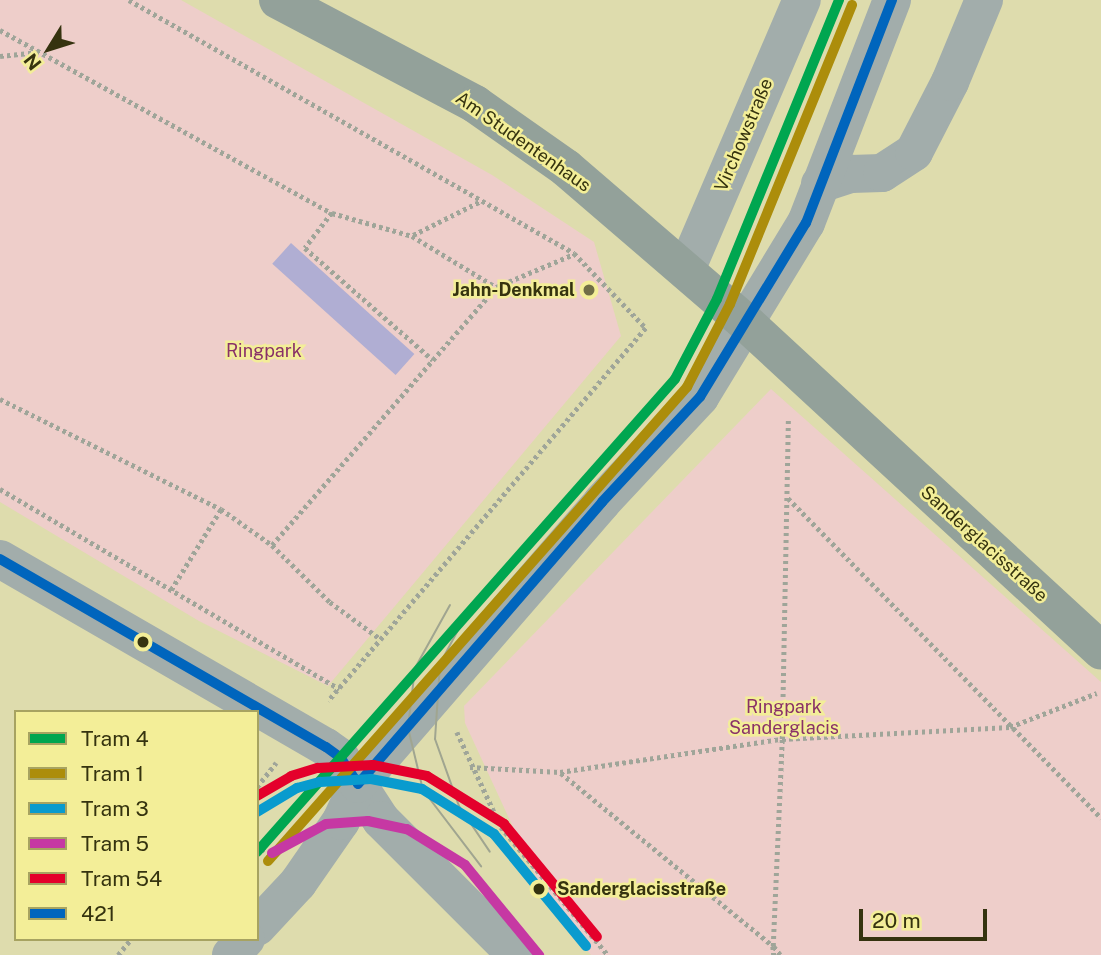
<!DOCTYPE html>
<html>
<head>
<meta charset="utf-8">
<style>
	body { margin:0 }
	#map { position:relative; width:1101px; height:955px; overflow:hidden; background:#dedcad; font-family:"Public Sans",sans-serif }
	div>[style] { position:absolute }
	.green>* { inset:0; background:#eececa }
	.water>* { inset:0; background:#b0aed3; transform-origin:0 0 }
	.path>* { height:4.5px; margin-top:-2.25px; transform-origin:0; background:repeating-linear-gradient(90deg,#9fa599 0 3.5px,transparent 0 7px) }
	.minor>* { height:38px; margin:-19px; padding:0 19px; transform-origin:19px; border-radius:19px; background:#a2adab }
	.major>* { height:38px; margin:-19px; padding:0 19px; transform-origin:19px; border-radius:19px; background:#93a19a }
	.tram>* { height:2px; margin:-1px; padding:0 1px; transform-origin:1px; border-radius:1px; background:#a0a590 }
	.bus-1>* { height:10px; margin:-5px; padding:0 5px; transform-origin:5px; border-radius:5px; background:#0065bd }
	.tram-1>* { height:10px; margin:-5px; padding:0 5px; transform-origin:5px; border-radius:5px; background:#00a650 }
	.tram-2>* { height:10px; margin:-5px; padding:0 5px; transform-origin:5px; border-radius:5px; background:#ac8d0b }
	.tram-3>* { height:10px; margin:-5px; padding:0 5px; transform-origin:5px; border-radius:5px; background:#099bce }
	.tram-4>* { height:10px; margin:-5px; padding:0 5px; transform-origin:5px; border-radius:5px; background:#c638a3 }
	.tram-5>* { height:10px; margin:-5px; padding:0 5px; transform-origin:5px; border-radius:5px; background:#e4002b }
	.dots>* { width:19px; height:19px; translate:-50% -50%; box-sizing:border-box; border:4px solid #f3ee98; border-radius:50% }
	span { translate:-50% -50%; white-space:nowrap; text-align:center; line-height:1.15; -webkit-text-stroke:5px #f3ee98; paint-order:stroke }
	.street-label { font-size:18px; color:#35330f }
	.poi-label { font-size:18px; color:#35330f; font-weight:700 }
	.right { translate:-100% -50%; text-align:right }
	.park-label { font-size:18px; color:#893168 }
	.stop-label { font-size:18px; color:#35330f; font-weight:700 }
	.left { translate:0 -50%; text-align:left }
	.legend { position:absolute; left:14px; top:710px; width:245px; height:231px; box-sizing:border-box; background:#f3ee98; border:2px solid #a7a361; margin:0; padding:9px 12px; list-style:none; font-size:21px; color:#35330f }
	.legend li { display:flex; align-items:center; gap:14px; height:35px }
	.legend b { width:35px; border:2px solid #a7a361 }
	.north { position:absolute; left:14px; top:14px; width:70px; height:70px; -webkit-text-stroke:5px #f3ee98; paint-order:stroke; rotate:232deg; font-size:19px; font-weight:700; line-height:28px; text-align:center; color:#35330f }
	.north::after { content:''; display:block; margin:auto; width:24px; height:32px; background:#35330f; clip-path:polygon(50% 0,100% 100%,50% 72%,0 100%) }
	.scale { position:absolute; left:859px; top:909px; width:128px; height:32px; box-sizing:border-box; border:4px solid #35330f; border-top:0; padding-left:9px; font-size:21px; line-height:24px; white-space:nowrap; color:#35330f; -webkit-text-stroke:5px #f3ee98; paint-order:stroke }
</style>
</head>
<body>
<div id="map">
	<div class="green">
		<div style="clip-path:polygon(0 0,181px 0,492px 175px,594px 242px,621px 336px,328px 686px,199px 621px,0 502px)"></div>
		<div style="clip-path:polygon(771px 389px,1101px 682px,1101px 955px,591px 955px,550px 907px,465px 723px,464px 706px)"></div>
	</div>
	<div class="water">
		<div style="left:291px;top:243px;width:166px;height:28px;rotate:42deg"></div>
	</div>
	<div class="path">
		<div style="left:129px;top:0;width:512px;rotate:29.62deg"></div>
		<div style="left:574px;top:253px;width:104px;rotate:46.2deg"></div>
		<div style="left:646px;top:328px;width:490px;rotate:130.4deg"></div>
		<div style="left:0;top:30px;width:379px;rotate:28.9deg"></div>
		<div style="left:332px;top:213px;width:83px;rotate:16deg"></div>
		<div style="left:412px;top:236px;width:98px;rotate:31.3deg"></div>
		<div style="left:0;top:56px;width:39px;rotate:-6deg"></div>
		<div style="left:332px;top:213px;width:44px;rotate:127.6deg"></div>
		<div style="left:305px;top:248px;width:170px;rotate:41.2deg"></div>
		<div style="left:413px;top:235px;width:76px;rotate:-26.6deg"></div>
		<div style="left:0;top:399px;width:247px;rotate:26.5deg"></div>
		<div style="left:221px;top:509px;width:62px;rotate:35.2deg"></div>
		<div style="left:272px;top:545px;width:81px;rotate:44.5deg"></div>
		<div style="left:330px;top:602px;width:61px;rotate:36.3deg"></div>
		<div style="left:0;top:489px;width:394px;rotate:30.5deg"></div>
		<div style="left:788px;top:498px;width:448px;rotate:45.6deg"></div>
		<div style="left:272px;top:545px;width:342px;rotate:-49deg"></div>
		<div style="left:496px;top:287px;width:85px;rotate:-22.9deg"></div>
		<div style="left:171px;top:590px;width:95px;rotate:-58.3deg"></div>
		<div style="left:457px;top:732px;width:105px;rotate:65.1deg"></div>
		<div style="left:501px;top:827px;width:167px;rotate:50.1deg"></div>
		<div style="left:470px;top:767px;width:90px;rotate:3.2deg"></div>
		<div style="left:560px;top:772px;width:224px;rotate:-8.5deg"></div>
		<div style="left:782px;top:739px;width:228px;rotate:-3deg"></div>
		<div style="left:1010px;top:727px;width:93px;rotate:-21.3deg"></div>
		<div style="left:561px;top:773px;width:274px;rotate:39.2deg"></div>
		<div style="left:773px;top:946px;width:9px;rotate:84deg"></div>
		<div style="left:257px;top:787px;width:31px;rotate:-52deg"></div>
		<div style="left:257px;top:844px;width:17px;rotate:40deg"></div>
		<div style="left:118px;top:955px;width:21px;rotate:-51deg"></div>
		<div style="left:780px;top:955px;width:11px;rotate:-128deg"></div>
		<div style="left:773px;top:946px;width:207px;rotate:-87.5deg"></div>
		<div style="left:782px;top:739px;width:322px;rotate:-88.9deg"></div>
	</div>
	<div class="minor">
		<div style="left:820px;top:184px;width:33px;rotate:-18deg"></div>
		<div style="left:851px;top:174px;width:31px;rotate:-2deg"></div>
		<div style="left:882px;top:173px;width:38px;rotate:-33deg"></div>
		<div style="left:914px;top:152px;width:79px;rotate:-62.8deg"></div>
		<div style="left:950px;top:82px;width:89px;rotate:-67.5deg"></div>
		<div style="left:686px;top:270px;width:294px;rotate:-66.8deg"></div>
		<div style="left:0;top:559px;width:376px;rotate:30deg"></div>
		<div style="left:326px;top:747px;width:17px;rotate:36deg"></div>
		<div style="left:340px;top:757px;width:75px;rotate:56.9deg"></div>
		<div style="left:381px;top:820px;width:191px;rotate:45deg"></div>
		<div style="left:257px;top:927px;width:60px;rotate:-47deg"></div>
		<div style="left:298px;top:883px;width:75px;rotate:-55.3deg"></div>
		<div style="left:341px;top:821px;width:41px;rotate:-65.3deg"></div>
		<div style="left:358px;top:784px;width:373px;rotate:-49.1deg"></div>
		<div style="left:602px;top:502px;width:144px;rotate:-47deg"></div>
		<div style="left:700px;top:397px;width:204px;rotate:-58.7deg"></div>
		<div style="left:806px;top:223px;width:239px;rotate:-68.9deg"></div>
		<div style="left:231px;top:955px;width:22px;rotate:-47deg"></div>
	</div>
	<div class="major">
		<div style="left:278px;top:0;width:223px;rotate:27.8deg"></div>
		<div style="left:475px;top:104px;width:111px;rotate:35.1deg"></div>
		<div style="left:566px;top:168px;width:235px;rotate:40.7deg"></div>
		<div style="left:744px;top:321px;width:486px;rotate:42.7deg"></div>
	</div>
	<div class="tram">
		<div style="left:450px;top:605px;width:72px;rotate:119.1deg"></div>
		<div style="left:415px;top:668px;width:60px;rotate:96.7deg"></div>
		<div style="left:408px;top:728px;width:64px;rotate:76.4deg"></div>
		<div style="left:423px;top:790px;width:96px;rotate:52.7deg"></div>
		<div style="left:466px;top:615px;width:55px;rotate:118deg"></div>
		<div style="left:440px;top:664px;width:75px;rotate:93.8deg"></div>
		<div style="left:435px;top:739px;width:71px;rotate:70.3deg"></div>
		<div style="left:459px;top:806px;width:55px;rotate:56deg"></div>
	</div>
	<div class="bus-1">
		<div style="left:0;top:559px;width:376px;rotate:30deg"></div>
		<div style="left:326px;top:747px;width:17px;rotate:36deg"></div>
		<div style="left:340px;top:757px;width:32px;rotate:56deg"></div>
		<div style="left:358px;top:784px;width:373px;rotate:-49.1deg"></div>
		<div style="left:602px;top:502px;width:144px;rotate:-47deg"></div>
		<div style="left:700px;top:397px;width:204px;rotate:-58.7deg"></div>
		<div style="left:806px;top:223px;width:239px;rotate:-68.9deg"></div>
	</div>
	<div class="tram-1">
		<div style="left:257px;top:852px;width:631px;rotate:-48.53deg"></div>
		<div style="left:675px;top:379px;width:90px;rotate:-62.3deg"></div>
		<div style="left:717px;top:299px;width:323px;rotate:-67.8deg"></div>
	</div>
	<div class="tram-2">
		<div style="left:268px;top:861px;width:633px;rotate:-48.52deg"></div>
		<div style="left:687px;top:387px;width:93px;rotate:-62.6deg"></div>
		<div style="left:730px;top:304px;width:323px;rotate:-67.8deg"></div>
	</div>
	<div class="tram-3">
		<div style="left:257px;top:812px;width:47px;rotate:-31deg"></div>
		<div style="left:297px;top:788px;width:24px;rotate:-15deg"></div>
		<div style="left:320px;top:782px;width:51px;rotate:-3.4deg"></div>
		<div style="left:371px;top:779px;width:52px;rotate:11.1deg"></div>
		<div style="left:422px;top:789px;width:85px;rotate:32deg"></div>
		<div style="left:494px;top:834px;width:145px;rotate:50.6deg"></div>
	</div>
	<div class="tram-4">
		<div style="left:272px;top:853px;width:61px;rotate:-28.2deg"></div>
		<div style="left:326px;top:824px;width:42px;rotate:-4.1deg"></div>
		<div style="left:368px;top:821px;width:40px;rotate:12deg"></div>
		<div style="left:407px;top:829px;width:68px;rotate:31.8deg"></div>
		<div style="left:465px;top:865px;width:117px;rotate:50.6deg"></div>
	</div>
	<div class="tram-5">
		<div style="left:257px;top:796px;width:39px;rotate:-30deg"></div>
		<div style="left:291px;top:776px;width:28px;rotate:-17deg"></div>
		<div style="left:318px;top:768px;width:55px;rotate:-3.1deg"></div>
		<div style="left:373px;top:765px;width:55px;rotate:11.5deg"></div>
		<div style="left:427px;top:776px;width:91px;rotate:31.9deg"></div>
		<div style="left:504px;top:824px;width:146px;rotate:50.5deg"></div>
	</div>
	<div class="dots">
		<div style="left:589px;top:290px;background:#706e46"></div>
		<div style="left:143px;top:642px;background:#35330f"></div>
		<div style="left:539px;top:889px;background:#35330f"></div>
	</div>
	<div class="street-label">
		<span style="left:744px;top:135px;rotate:-67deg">Virchowstraße</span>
		<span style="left:523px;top:142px;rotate:35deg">Am Studentenhaus</span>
		<span style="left:984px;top:544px;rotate:42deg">Sanderglacisstraße</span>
	</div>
	<div class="poi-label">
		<span class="right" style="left:575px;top:290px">Jahn-Denkmal</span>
	</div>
	<div class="park-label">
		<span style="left:264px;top:351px">Ringpark</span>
		<span style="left:784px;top:718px">Ringpark<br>Sanderglacis</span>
	</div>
	<div class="stop-label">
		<span class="left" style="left:557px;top:889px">Sanderglacisstraße</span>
	</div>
	<ul class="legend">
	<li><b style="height:9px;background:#00a650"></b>Tram 4</li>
	<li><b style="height:9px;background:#ac8d0b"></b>Tram 1</li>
	<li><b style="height:9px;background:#099bce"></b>Tram 3</li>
	<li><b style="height:9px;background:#c638a3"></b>Tram 5</li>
	<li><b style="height:9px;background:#e4002b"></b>Tram 54</li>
	<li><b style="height:9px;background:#0065bd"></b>421</li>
	</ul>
	<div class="north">N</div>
	<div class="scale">20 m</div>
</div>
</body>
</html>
